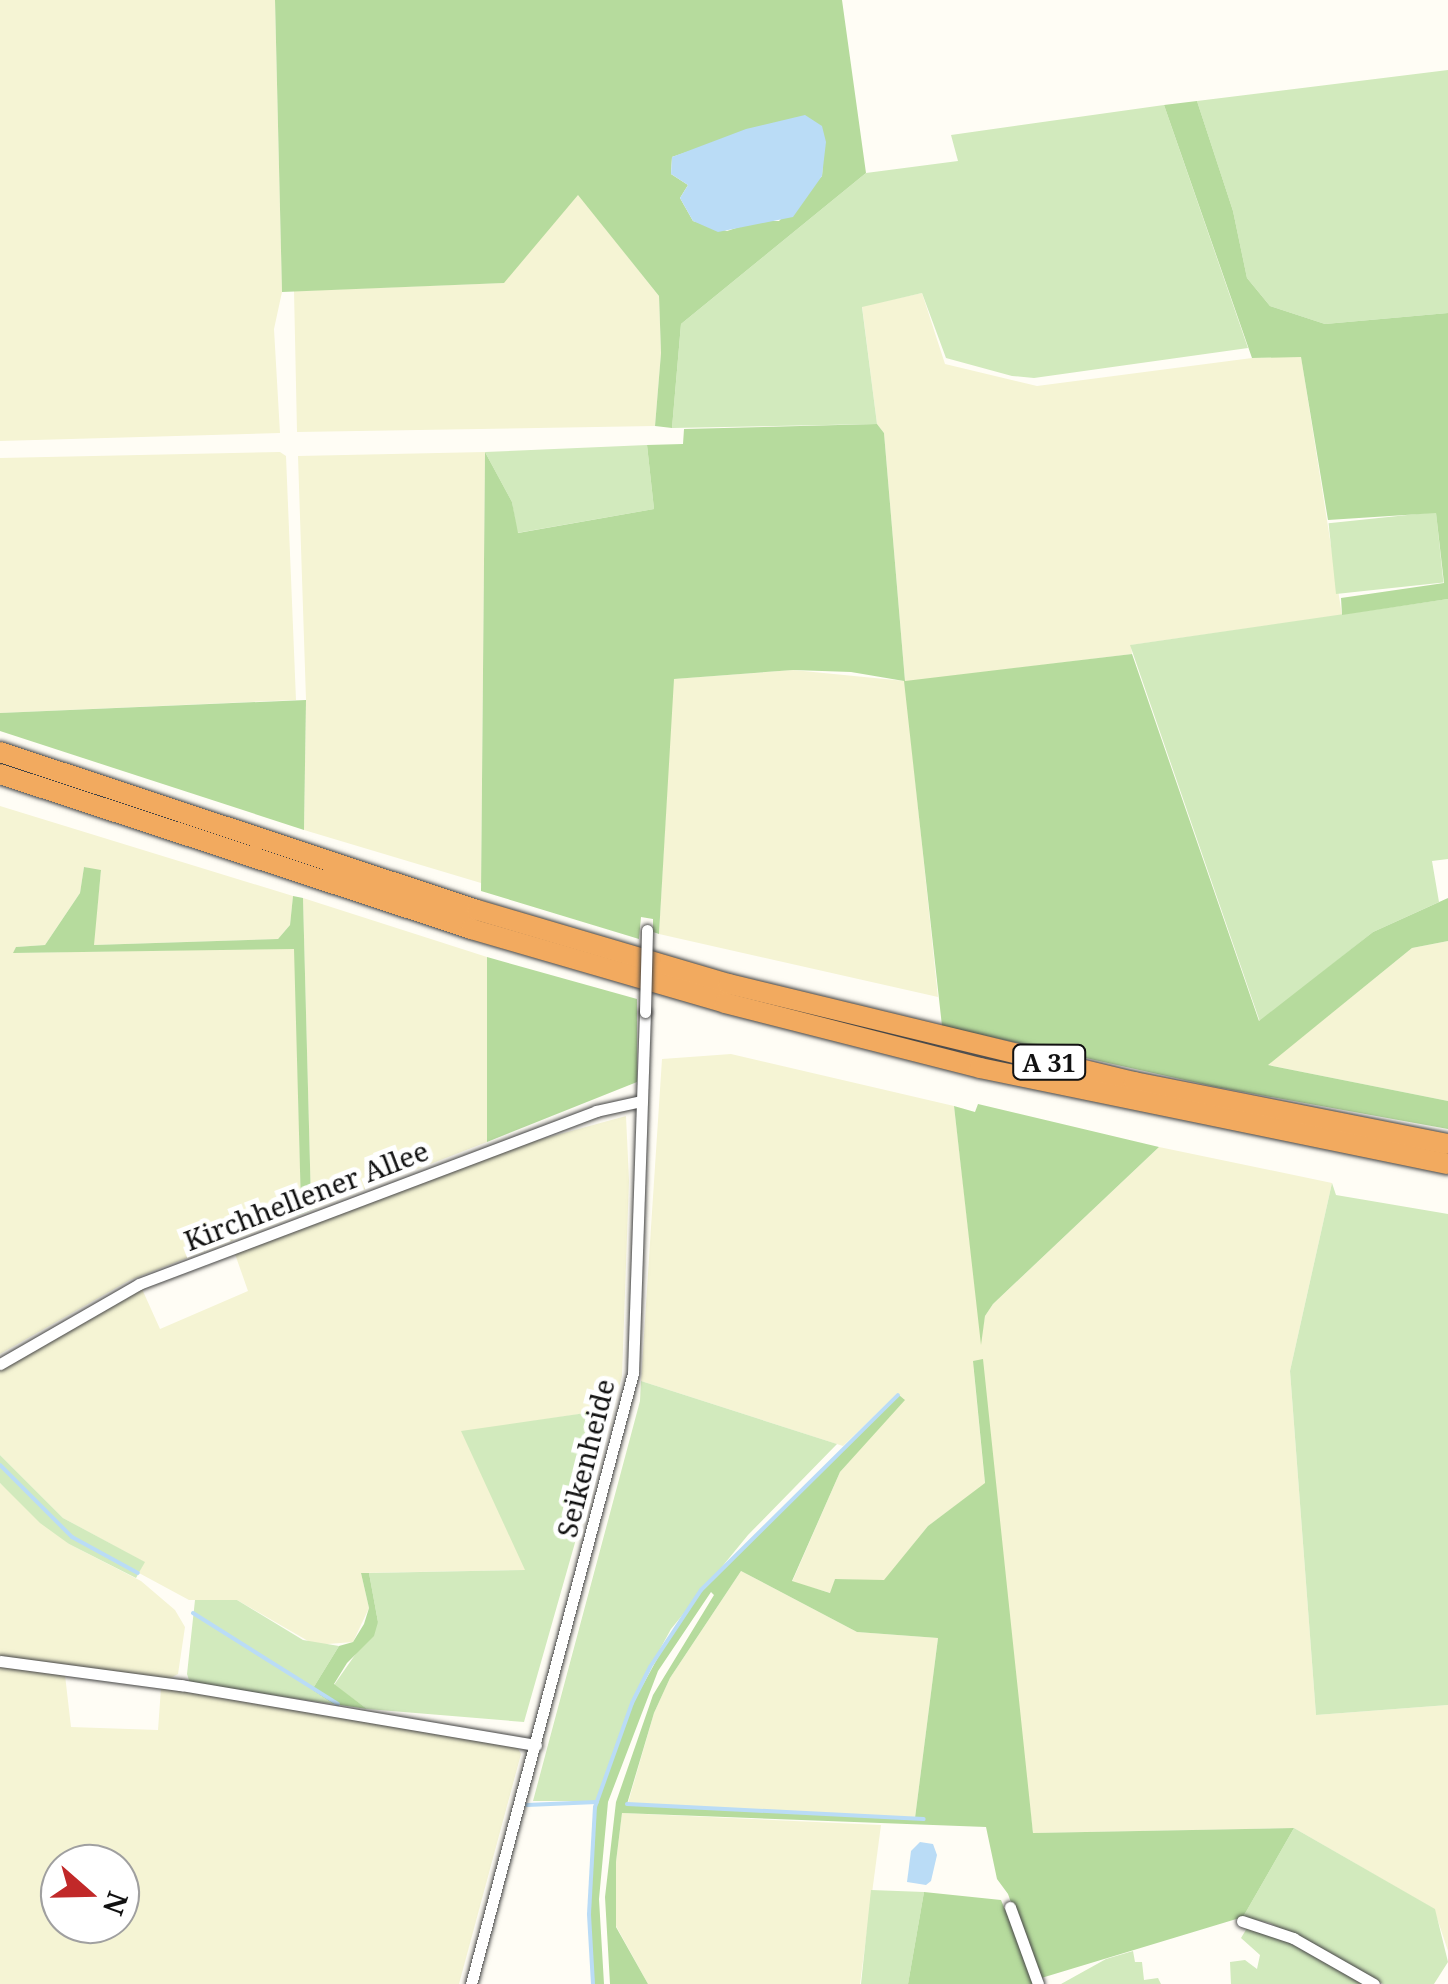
<!DOCTYPE html>
<html>
<head>
<meta charset="utf-8">
<style>
	body { margin:0 }
	#map { position:relative; width:1448px; height:1984px; overflow:hidden; background:#fffdf5; font-family:"Noto Serif",serif }
	div>[style] { position:absolute }
	.farmland>* { inset:0; background:#f5f4d4 }
	.green>* { inset:0; background:#d2eabd; transform-origin:0 0 }
	.forest>* { inset:0; background:#b6db9d }
	.water>* { inset:0; background:#badcf6 }
	.stream>* { height:4px; margin:-2px; padding:0 2px; transform-origin:2px; border-radius:2px; background:#badcf6 }
	.roads { filter:drop-shadow(0 0 2px #444) drop-shadow(0 0 2px #444) }
	.street>* { height:11px; margin:-5.5px; padding:0 5.5px; transform-origin:5.5px; border-radius:5.5px; background:#fff }
	.highway>* { height:20px; margin:-10px; padding:0 10px; transform-origin:10px; border-radius:10px; background:#f2aa5f }
	.bridges { filter:drop-shadow(0 0 2px #444) drop-shadow(0 0 2px #444) }
	.street-bridge>* { height:11px; margin:-5.5px; padding:0 5.5px; transform-origin:5.5px; border-radius:5.5px; background:#fff }
	span { translate:-50% -50%; white-space:nowrap; text-align:center; line-height:1.15; -webkit-text-stroke:10px #fff; paint-order:stroke }
	.shield-label span { padding:2px 8px; background:#fff; border:2px solid; border-radius:8px; -webkit-text-stroke-width:0 }
	.shield-label { font-size:25px; color:#111; font-weight:700 }
	.street-label { font-size:28px; color:#111 }
	.north { position:absolute; left:40px; top:1844px; width:100px; height:100px; box-sizing:border-box; background:#fff; border:2px solid #a0a0a0; border-radius:50%; rotate:110deg; font-size:28px; font-weight:700; line-height:40px; text-align:center; color:#111 }
	.north::after { content:''; display:block; margin:auto; width:35px; height:45px; background:#c12929; clip-path:polygon(50% 0,100% 100%,50% 72%,0 100%) }
</style>
</head>
<body>
<div id="map">
	<div class="farmland">
		<div style="clip-path:polygon(0 0,275px 0,282px 292px,274px 329px,280px 433px,0 441px)"></div>
		<div style="clip-path:polygon(578px 194px,659px 296px,661px 353px,655px 426px,297px 432px,294px 291px,503px 283px)"></div>
		<div style="clip-path:polygon(922px 293px,945px 364px,1037px 386px,1252px 358px,1301px 356px,1342px 615px,1131px 645px,1132px 654px,905px 682px,938px 997px,659px 934px,673px 679px,793px 670px,905px 681px,884px 433px,877px 424px,862px 306px)"></div>
		<div style="clip-path:polygon(280px 452px,286px 456px,296px 700px,0 713px,0 458px)"></div>
		<div style="clip-path:polygon(485px 452px,481px 883px,304px 830px,306px 700px,298px 456px)"></div>
		<div style="clip-path:polygon(0 806px,293px 896px,290px 925px,278px 939px,93px 945px,101px 871px,84px 867px,80px 893px,45px 945px,16px 947px,15px 953px,295px 948px,301px 1207px,296px 1216px,130px 1280px,0 1354px)"></div>
		<div style="clip-path:polygon(303px 898px,487px 957px,487px 1142px,317px 1208px,311px 1204px)"></div>
		<div style="clip-path:polygon(1448px 941px,1448px 1101px,1267px 1065px,1412px 948px)"></div>
		<div style="clip-path:polygon(731px 1054px,954px 1106px,981px 1338px,985px 1316px,993px 1304px,1159px 1147px,1332px 1183px,1290px 1371px,1316px 1715px,1448px 1705px,1448px 1951px,1434px 1909px,1294px 1828px,1033px 1833px,973px 1362px,985px 1484px,928px 1526px,884px 1581px,835px 1579px,831px 1593px,792px 1582px,840px 1472px,904px 1399px,897px 1394px,843px 1446px,641px 1381px,662px 1059px)"></div>
		<div style="clip-path:polygon(626px 1116px,629px 1181px,622px 1376px,613px 1409px,462px 1432px,526px 1570px,361px 1573px,369px 1608px,353px 1642px,315px 1645px,237px 1600px,189px 1600px,139px 1573px,144px 1562px,63px 1518px,0 1455px,0 1369px,135px 1292px,142px 1289px,160px 1329px,248px 1291px,235px 1254px,509px 1148px)"></div>
		<div style="clip-path:polygon(0 1483px,69px 1544px,141px 1581px,175px 1610px,185px 1627px,178px 1674px,167px 1680px,0 1656px)"></div>
		<div style="clip-path:polygon(741px 1571px,857px 1632px,938px 1638px,915px 1818px,628px 1803px,654px 1713px,670px 1678px)"></div>
		<div style="clip-path:polygon(evenodd,0 1665px,65px 1675px,71px 1727px,158px 1730px,161px 1688px,516px 1745px,521px 1754px,459px 1984px,0 1984px,0 1665px,60px 1864px,120px 1864px,120px 1924px,60px 1924px,60px 1864px)"></div>
		<div style="clip-path:polygon(622px 1813px,881px 1825px,860px 1984px,648px 1984px,616px 1926px,616px 1862px)"></div>
	</div>
	<div class="green">
		<div style="clip-path:polygon(1448px 70px,1448px 313px,1325px 324px,1270px 306px,1247px 278px,1233px 211px,1197px 101px)"></div>
		<div style="clip-path:polygon(1164px 105px,1248px 348px,1034px 378px,1012px 376px,946px 358px,922px 293px,862px 307px,877px 424px,672px 428px,681px 324px,866px 173px,958px 161px,951px 135px)"></div>
		<div style="clip-path:polygon(647px 445px,654px 509px,517px 533px,512px 502px,485px 452px)"></div>
		<div style="left:1436px;top:512px;width:71px;height:108px;rotate:84deg"></div>
		<div style="clip-path:polygon(1448px 599px,1448px 859px,1432px 861px,1439px 902px,1373px 932px,1260px 1022px,1130px 645px)"></div>
		<div style="clip-path:polygon(1332px 1183px,1336px 1195px,1448px 1214px,1448px 1705px,1316px 1715px,1290px 1371px)"></div>
		<div style="clip-path:polygon(641px 1381px,837px 1444px,748px 1535px,671px 1629px,631px 1702px,598px 1801px,533px 1801px,640px 1401px)"></div>
		<div style="clip-path:polygon(613px 1409px,524px 1722px,367px 1709px,334px 1685px,378px 1622px,369px 1573px,525px 1570px,461px 1431px)"></div>
		<div style="clip-path:polygon(0 1455px,63px 1518px,145px 1562px,136px 1578px,69px 1544px,40px 1523px,0 1483px)"></div>
		<div style="clip-path:polygon(195px 1600px,237px 1600px,303px 1640px,339px 1646px,312px 1690px,333px 1704px,190px 1683px,187px 1674px)"></div>
		<div style="clip-path:polygon(1294px 1828px,1435px 1909px,1448px 1962px,1434px 1984px,1383px 1984px,1270px 1923px,1243px 1917px)"></div>
		<div style="clip-path:polygon(871px 1890px,924px 1892px,908px 1984px,861px 1984px)"></div>
		<div style="clip-path:polygon(1247px 1928px,1272px 1933px,1363px 1984px,1231px 1984px,1230px 1962px,1245px 1960px,1257px 1969px,1260px 1955px,1241px 1938px)"></div>
		<div style="clip-path:polygon(1133px 1951px,1135px 1962px,1142px 1962px,1144px 1980px,1158px 1978px,1161px 1984px,1061px 1984px,1106px 1959px)"></div>
	</div>
	<div class="forest">
		<div style="clip-path:polygon(evenodd,275px 0,842px 0,866px 173px,681px 324px,672px 428px,655px 426px,661px 353px,659px 296px,578px 195px,504px 283px,282px 292px,275px 0,702px 147px,823px 159px,822px 176px,779px 221px,757px 221px,727px 231px,693px 221px,680px 198px,688px 185px,671px 174px,672px 157px,702px 147px)"></div>
		<div style="clip-path:polygon(1197px 101px,1233px 211px,1247px 278px,1270px 306px,1325px 324px,1448px 313px,1448px 599px,1342px 615px,1341px 598px,1444px 583px,1436px 513px,1328px 520px,1301px 357px,1252px 358px,1164px 105px)"></div>
		<div style="clip-path:polygon(877px 424px,884px 433px,905px 681px,1132px 654px,1259px 1021px,1373px 932px,1448px 898px,1448px 941px,1412px 948px,1268px 1065px,1448px 1101px,1448px 1129px,1216px 1087px,942px 1026px,904px 681px,851px 672px,793px 670px,674px 679px,659px 934px,653px 932px,653px 919px,641px 917px,639px 939px,481px 891px,485px 452px,512px 502px,518px 533px,654px 509px,647px 445px,683px 444px,684px 429px)"></div>
		<div style="clip-path:polygon(306px 700px,304px 830px,0 731px,0 713px)"></div>
		<div style="clip-path:polygon(84px 867px,101px 870px,94px 945px,278px 939px,290px 925px,293px 896px,303px 898px,311px 1203px,317px 1208px,296px 1216px,301px 1207px,294px 949px,13px 953px,16px 947px,45px 945px,80px 893px)"></div>
		<div style="clip-path:polygon(487px 957px,637px 999px,637px 1082px,487px 1142px)"></div>
		<div style="clip-path:polygon(978px 1104px,1159px 1147px,993px 1304px,985px 1316px,981px 1345px,954px 1106px,975px 1112px)"></div>
		<div style="clip-path:polygon(evenodd,983px 1359px,1033px 1833px,1294px 1828px,1243px 1917px,1038px 1979px,1008px 1894px,997px 1879px,986px 1827px,622px 1813px,616px 1862px,616px 1927px,648px 1984px,610px 1984px,605px 1897px,616px 1802px,653px 1695px,714px 1595px,711px 1592px,658px 1671px,608px 1802px,599px 1899px,604px 1984px,594px 1984px,589px 1916px,596px 1807px,633px 1703px,673px 1630px,702px 1590px,899px 1395px,905px 1400px,840px 1472px,792px 1581px,830px 1593px,835px 1579px,884px 1580px,928px 1526px,985px 1483px,973px 1361px,983px 1359px,741px 1571px,857px 1632px,938px 1638px,915px 1818px,924px 1820px,627px 1804px,654px 1713px,670px 1678px,741px 1571px)"></div>
		<div style="clip-path:polygon(361px 1573px,369px 1573px,378px 1622px,374px 1636px,347px 1663px,334px 1684px,367px 1709px,333px 1704px,312px 1690px,339px 1646px,353px 1642px,364px 1624px,369px 1608px)"></div>
		<div style="clip-path:polygon(924px 1892px,1001px 1900px,1036px 1984px,908px 1984px)"></div>
	</div>
	<div class="water">
		<div style="clip-path:polygon(805px 115px,822px 126px,826px 142px,822px 176px,793px 217px,718px 232px,693px 221px,680px 198px,688px 185px,671px 174px,672px 157px,746px 129px)"></div>
		<div style="clip-path:polygon(920px 1842px,933px 1844px,937px 1855px,931px 1881px,926px 1885px,907px 1882px,911px 1851px)"></div>
	</div>
	<div class="stream">
		<div style="left:0;top:1465px;width:102px;rotate:45deg"></div>
		<div style="left:72px;top:1537px;width:75px;rotate:28.6deg"></div>
		<div style="left:193px;top:1613px;width:171px;rotate:32.1deg"></div>
		<div style="left:627px;top:1804px;width:297px;rotate:2.9deg"></div>
		<div style="left:527px;top:1805px;width:70px;rotate:-2.5deg"></div>
		<div style="left:593px;top:1984px;width:70px;rotate:-93.3deg"></div>
		<div style="left:589px;top:1914px;width:107px;rotate:-86.8deg"></div>
		<div style="left:595px;top:1807px;width:110px;rotate:-70.4deg"></div>
		<div style="left:632px;top:1703px;width:40px;rotate:-63.4deg"></div>
		<div style="left:650px;top:1667px;width:92px;rotate:-56.5deg"></div>
		<div style="left:701px;top:1590px;width:277px;rotate:-44.7deg"></div>
	</div>
	<div class="roads">
		<div class="street">
			<div style="left:0;top:1364px;width:160px;rotate:-29.9deg"></div>
			<div style="left:139px;top:1284px;width:489px;rotate:-20.7deg"></div>
			<div style="left:596px;top:1111px;width:46px;rotate:-12.5deg"></div>
			<div style="left:0;top:1661px;width:183px;rotate:7.6deg"></div>
			<div style="left:181px;top:1685px;width:360px;rotate:9.6deg"></div>
			<div style="left:1010px;top:1907px;width:82px;rotate:70deg"></div>
			<div style="left:1242px;top:1921px;width:54px;rotate:18.4deg"></div>
			<div style="left:1293px;top:1938px;width:93px;rotate:29.6deg"></div>
			<div style="left:471px;top:1984px;width:632px;rotate:-75.15deg"></div>
			<div style="left:633px;top:1373px;width:361px;rotate:-88.1deg"></div>
		</div>
		<div class="highway">
			<div style="left:0;top:752px;width:502px;rotate:18.33deg"></div>
			<div style="left:477px;top:910px;width:263px;rotate:16.4deg"></div>
			<div style="left:729px;top:984px;width:417px;rotate:13.6deg"></div>
			<div style="left:1134px;top:1082px;width:320px;rotate:11.2deg"></div>
			<div style="left:0;top:774px;width:496px;rotate:18.2deg"></div>
			<div style="left:471px;top:929px;width:265px;rotate:16.2deg"></div>
			<div style="left:725px;top:1003px;width:263px;rotate:14.3deg"></div>
			<div style="left:980px;top:1068px;width:478px;rotate:11.6deg"></div>
		</div>
	</div>
	<div class="bridges">
		<div class="street-bridge">
			<div style="left:645px;top:1012px;width:82px;rotate:-88.6deg"></div>
		</div>
	</div>
	<div class="shield-label">
		<span style="left:1049px;top:1062px">A 31</span>
	</div>
	<div class="street-label">
		<span style="left:306px;top:1195px;rotate:-21deg">Kirchhellener Allee</span>
		<span style="left:585px;top:1458px;rotate:-76deg">Seikenheide</span>
	</div>
	<div class="north">N</div>
</div>
</body>
</html>
